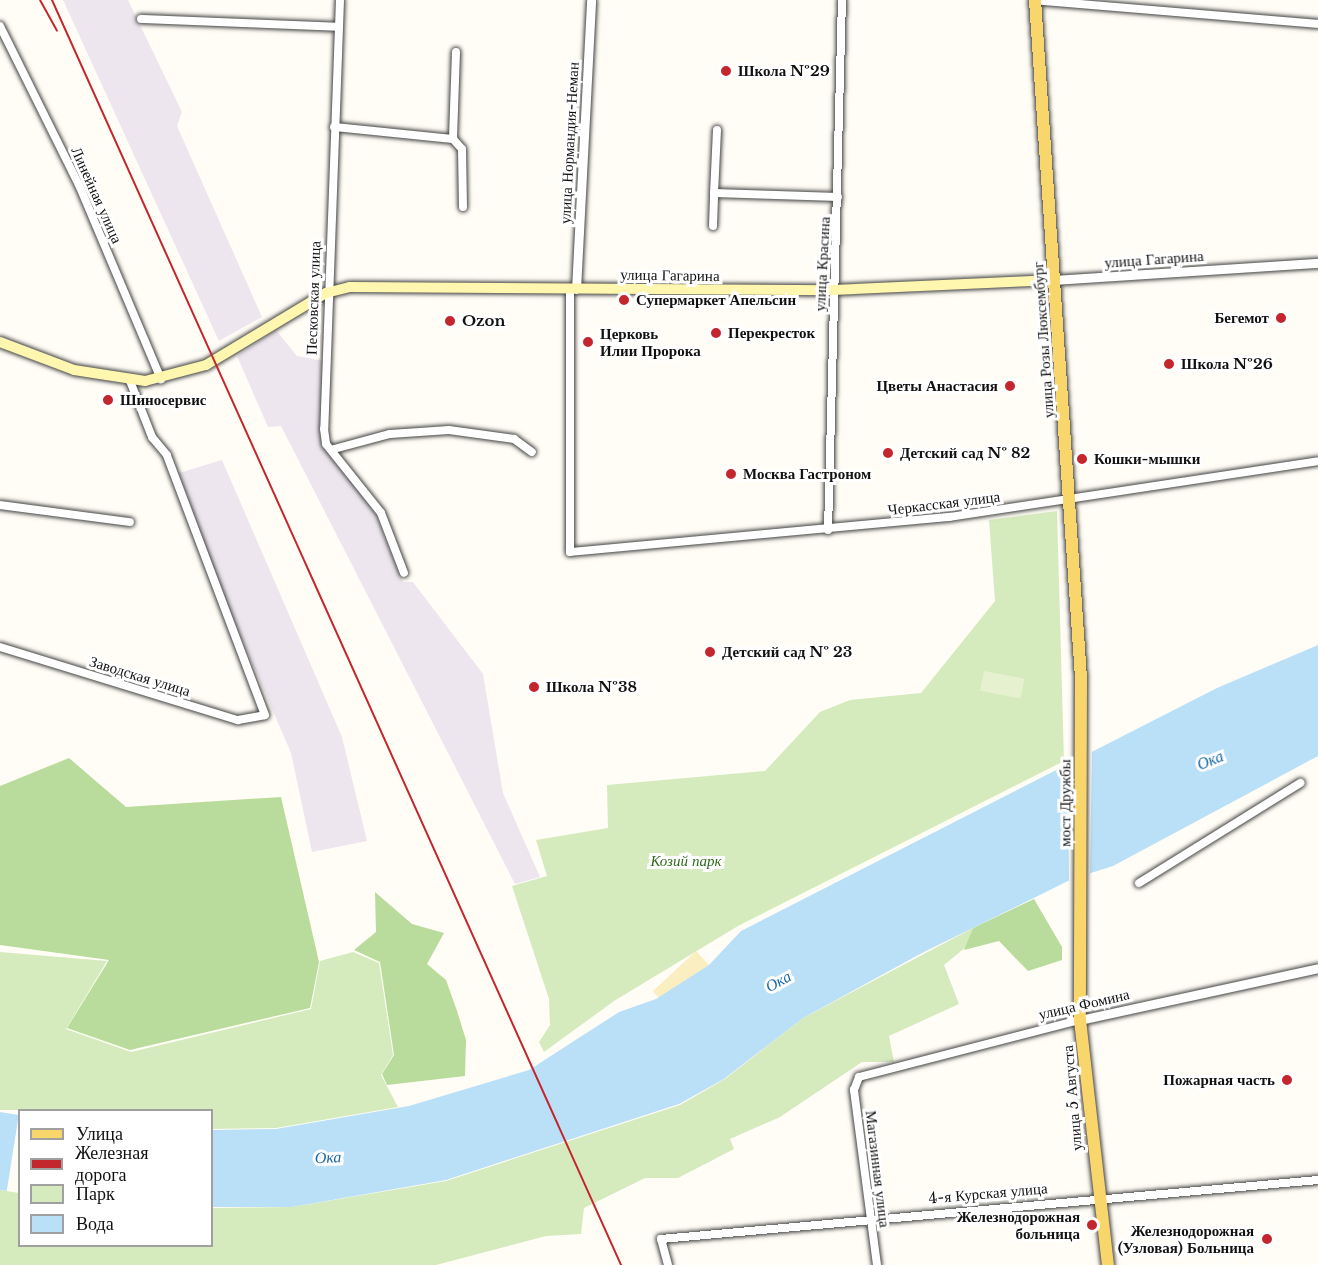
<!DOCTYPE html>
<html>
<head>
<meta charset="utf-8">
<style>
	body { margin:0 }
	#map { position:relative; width:1318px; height:1265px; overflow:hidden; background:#fffdf5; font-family:"Libre Baskerville",serif }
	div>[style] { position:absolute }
	.industrial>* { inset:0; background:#eee6ef }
	.green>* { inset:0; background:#d5ebbd }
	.forest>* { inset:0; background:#b9dc9c }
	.sand>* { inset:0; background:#fbeec1; transform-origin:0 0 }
	.pitch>* { inset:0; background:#e6f2cf; transform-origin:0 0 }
	.water>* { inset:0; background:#b9e0f7; transform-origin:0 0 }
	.pier>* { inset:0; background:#fffdf5 }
	.roads { filter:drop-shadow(0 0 2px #444) drop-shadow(0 0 2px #444) }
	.minor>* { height:8px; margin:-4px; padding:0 4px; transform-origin:4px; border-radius:4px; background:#fff }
	.tertiary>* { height:9px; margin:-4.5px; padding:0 4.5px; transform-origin:4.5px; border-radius:4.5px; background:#fff }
	.secondary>* { height:10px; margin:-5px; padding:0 5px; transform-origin:5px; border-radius:5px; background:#fff6b0 }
	.primary>* { height:12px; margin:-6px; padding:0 6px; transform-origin:6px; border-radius:6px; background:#f9d66b }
	.rail>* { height:2px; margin:-1px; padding:0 1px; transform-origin:1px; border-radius:1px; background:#c4262e }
	.dots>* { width:16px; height:16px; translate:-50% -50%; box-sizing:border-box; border:3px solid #fff; border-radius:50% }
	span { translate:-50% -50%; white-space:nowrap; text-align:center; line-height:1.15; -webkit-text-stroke:6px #fff; paint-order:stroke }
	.poi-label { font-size:15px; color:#111; font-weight:700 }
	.left { translate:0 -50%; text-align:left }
	.right { translate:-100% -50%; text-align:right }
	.street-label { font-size:15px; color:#111 }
	.park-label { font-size:15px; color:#2f6b1f; font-style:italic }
	.water-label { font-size:16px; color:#1768a6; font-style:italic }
	.legend { position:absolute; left:18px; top:1109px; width:195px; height:138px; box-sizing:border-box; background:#fff; border:2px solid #a0a0a0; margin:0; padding:8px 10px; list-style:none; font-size:18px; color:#111 }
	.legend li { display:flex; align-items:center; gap:12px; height:30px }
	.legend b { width:30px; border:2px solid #a0a0a0 }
</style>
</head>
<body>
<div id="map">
	<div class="industrial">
		<div style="clip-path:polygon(63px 0,128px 0,182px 112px,177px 126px,262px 317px,219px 341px)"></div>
		<div style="clip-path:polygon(276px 330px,297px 356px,324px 361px,323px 445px,374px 511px,403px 582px,413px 582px,483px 674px,503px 793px,540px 877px,515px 884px,281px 426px,268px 427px,237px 356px)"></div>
		<div style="clip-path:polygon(222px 460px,342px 737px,367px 841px,312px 852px,291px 753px,226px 602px,179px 473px)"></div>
	</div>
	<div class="green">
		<div style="clip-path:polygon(1057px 511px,1064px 761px,738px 926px,614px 1001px,544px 1052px,539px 1042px,550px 1025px,549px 999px,512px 886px,547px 876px,536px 840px,608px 828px,607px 785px,765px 771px,820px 712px,850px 700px,921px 693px,995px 601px,989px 520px)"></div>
		<div style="clip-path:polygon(973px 928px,966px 947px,944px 965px,959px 1004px,889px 1036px,894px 1062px,862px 1062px,780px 1117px,730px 1139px,734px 1149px,678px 1178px,645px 1178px,584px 1208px,581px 1234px,546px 1236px,436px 1265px,0 1265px,0 1190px,19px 1193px,20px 1246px,212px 1246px,212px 1208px,292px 1207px,446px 1181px,680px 1105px,725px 1079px,803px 1018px)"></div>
		<div style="clip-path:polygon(0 952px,107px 961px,66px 1029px,131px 1052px,311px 1009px,320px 961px,353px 952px,379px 963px,393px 1055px,381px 1075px,398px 1107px,276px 1128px,212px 1129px,212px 1110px,0 1110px)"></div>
	</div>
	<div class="forest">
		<div style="clip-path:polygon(69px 758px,126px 807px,281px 797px,319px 962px,310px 1008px,130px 1050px,67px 1028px,109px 960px,0 945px,0 786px)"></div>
		<div style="clip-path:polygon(375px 892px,412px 924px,444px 933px,427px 964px,446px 980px,457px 1011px,466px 1040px,465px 1076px,387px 1085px,382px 1074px,394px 1055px,380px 962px,354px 950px,376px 932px)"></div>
		<div style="clip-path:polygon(1034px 899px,1062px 947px,1062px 960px,1028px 971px,999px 941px,964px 950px,973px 928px)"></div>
	</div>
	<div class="sand">
		<div style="left:696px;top:951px;width:19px;height:59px;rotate:47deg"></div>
	</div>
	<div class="pitch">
		<div style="left:984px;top:671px;width:41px;height:20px;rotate:11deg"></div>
	</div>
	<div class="water">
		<div style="clip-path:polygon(1318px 645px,1318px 756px,1113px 866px,1072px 879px,922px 953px,803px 1018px,724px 1079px,679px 1104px,446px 1180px,292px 1207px,212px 1207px,212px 1130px,276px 1129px,409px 1106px,529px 1070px,619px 1012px,656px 999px,709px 965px,741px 931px,1217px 688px)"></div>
		<div style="left:0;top:1112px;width:19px;height:77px;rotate:9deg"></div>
	</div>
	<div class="pier">
		<div style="clip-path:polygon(1092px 748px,1090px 876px,1069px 884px,1068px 761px)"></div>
	</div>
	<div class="roads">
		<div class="minor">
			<div style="left:340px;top:0;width:429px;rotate:92.1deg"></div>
			<div style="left:324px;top:429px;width:15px;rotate:82deg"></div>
			<div style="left:326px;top:444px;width:88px;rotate:51.4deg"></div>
			<div style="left:381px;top:513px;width:64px;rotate:69deg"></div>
			<div style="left:1033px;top:0;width:286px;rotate:4.8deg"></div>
			<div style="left:141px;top:19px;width:198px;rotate:2.3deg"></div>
			<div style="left:0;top:26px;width:178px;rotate:63.6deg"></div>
			<div style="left:79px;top:185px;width:211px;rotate:67.1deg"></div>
			<div style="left:456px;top:52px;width:87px;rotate:92deg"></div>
			<div style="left:453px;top:139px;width:13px;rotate:48deg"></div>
			<div style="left:462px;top:149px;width:58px;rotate:89deg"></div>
			<div style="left:334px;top:127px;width:120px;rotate:5.8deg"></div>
			<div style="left:717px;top:130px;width:63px;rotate:92.7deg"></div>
			<div style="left:714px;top:193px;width:124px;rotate:1.8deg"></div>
			<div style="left:713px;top:226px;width:33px;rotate:-88deg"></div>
			<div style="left:570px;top:288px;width:264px;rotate:90deg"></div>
			<div style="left:570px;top:552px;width:381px;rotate:-5.3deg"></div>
			<div style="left:949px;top:517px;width:373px;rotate:-8.6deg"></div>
			<div style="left:334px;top:449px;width:58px;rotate:-15deg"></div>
			<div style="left:390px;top:434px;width:59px;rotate:-3.9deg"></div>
			<div style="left:449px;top:430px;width:66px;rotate:7.9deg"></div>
			<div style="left:514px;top:439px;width:22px;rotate:36deg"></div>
			<div style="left:0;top:505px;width:131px;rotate:7.5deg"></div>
			<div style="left:828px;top:530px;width:530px;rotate:-88.49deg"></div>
			<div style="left:0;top:647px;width:249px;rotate:17.1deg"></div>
			<div style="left:238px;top:720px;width:27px;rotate:-10deg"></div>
			<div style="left:265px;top:715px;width:278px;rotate:-110.7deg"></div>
			<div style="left:167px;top:455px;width:23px;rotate:-130deg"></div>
			<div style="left:152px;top:437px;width:60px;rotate:-111.4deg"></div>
			<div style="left:1139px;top:883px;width:190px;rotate:-31.8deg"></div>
			<div style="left:668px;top:1265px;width:27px;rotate:-105deg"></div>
			<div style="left:661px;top:1239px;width:660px;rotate:-5.13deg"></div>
			<div style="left:877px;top:1265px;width:177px;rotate:-97.5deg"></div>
			<div style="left:854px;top:1090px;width:14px;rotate:-69deg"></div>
			<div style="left:859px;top:1077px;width:228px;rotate:-14.5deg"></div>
		</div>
		<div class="tertiary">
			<div style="left:1054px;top:280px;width:265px;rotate:-3.7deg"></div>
			<div style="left:576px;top:289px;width:289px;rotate:-87deg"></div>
			<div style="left:1080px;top:1020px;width:244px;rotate:-12.3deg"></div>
		</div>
		<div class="secondary">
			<div style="left:0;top:342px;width:79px;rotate:20.7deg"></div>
			<div style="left:74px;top:370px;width:72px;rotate:8.8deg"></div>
			<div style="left:145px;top:381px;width:63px;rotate:-14.7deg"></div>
			<div style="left:206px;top:365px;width:140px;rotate:-31deg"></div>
			<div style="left:326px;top:293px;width:25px;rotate:-14deg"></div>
			<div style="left:350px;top:287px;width:483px;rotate:0.4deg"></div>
			<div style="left:833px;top:290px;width:221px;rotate:-2.6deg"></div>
		</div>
		<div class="primary">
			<div style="left:1035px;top:0;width:681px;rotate:86.12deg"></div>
			<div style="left:1081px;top:679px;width:341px;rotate:90.2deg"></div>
			<div style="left:1080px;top:1020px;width:247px;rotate:83.5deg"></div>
		</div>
	</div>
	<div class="rail">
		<div style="left:40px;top:0;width:35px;rotate:61deg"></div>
		<div style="left:52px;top:0;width:1387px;rotate:65.78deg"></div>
	</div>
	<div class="dots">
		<div style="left:726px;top:71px;background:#c4262e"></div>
		<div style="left:624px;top:300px;background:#c4262e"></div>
		<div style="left:1281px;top:318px;background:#c4262e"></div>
		<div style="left:450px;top:321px;background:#c4262e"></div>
		<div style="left:716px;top:333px;background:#c4262e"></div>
		<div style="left:588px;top:342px;background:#c4262e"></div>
		<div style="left:1169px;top:364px;background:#c4262e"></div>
		<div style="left:1010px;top:386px;background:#c4262e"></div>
		<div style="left:108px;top:400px;background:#c4262e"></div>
		<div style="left:888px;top:453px;background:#c4262e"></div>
		<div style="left:1082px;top:459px;background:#c4262e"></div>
		<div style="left:731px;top:474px;background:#c4262e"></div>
		<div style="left:710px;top:652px;background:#c4262e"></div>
		<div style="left:534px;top:687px;background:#c4262e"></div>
		<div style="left:1287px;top:1080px;background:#c4262e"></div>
		<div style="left:1092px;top:1225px;background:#c4262e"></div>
		<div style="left:1267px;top:1239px;background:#c4262e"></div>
	</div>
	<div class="poi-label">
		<span class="left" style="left:738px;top:71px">Школа №29</span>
		<span class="left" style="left:636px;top:300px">Супермаркет Апельсин</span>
		<span class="right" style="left:1269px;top:318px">Бегемот</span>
		<span class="left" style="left:462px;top:321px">Ozon</span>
		<span class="left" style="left:600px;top:342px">Церковь<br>Илии Пророка</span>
		<span class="left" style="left:728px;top:333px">Перекресток</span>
		<span class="left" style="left:1181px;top:364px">Школа №26</span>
		<span class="right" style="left:998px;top:386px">Цветы Анастасия</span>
		<span class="left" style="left:120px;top:400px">Шиносервис</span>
		<span class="left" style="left:900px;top:453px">Детский сад № 82</span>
		<span class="left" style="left:1094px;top:459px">Кошки-мышки</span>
		<span class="left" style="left:743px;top:474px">Москва Гастроном</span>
		<span class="left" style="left:722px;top:652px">Детский сад № 23</span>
		<span class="left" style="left:546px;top:687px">Школа №38</span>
		<span class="right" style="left:1275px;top:1080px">Пожарная часть</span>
		<span class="right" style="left:1080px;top:1225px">Железнодорожная<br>больница</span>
		<span class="right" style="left:1254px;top:1239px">Железнодорожная<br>(Узловая) Больница</span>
	</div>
	<div class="street-label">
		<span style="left:569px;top:143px;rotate:-87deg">улица Нормандия-Неман</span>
		<span style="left:97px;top:195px;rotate:66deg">Линейная улица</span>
		<span style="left:1154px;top:259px;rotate:-4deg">улица Гагарина</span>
		<span style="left:822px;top:264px;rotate:-87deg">улица Красина</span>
		<span style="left:670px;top:275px;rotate:1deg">улица Гагарина</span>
		<span style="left:313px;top:298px;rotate:-88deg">Песковская улица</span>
		<span style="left:1043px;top:340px;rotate:-94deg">улица Розы Люксембург</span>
		<span style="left:944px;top:503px;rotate:-7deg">Черкасская улица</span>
		<span style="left:140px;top:676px;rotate:17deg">Заводская улица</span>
		<span style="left:1065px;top:803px;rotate:-90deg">мост Дружбы</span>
		<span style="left:1084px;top:1004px;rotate:-13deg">улица Фомина</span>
		<span style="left:1072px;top:1098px;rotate:-95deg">улица 5 Августа</span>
		<span style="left:878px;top:1169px;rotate:83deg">Магазинная улица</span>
		<span style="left:988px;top:1193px;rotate:-5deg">4-я Курская улица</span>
	</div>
	<div class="park-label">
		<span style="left:686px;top:861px">Козий парк</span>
	</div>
	<div class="water-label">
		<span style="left:1210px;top:760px;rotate:-22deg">Ока</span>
		<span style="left:778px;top:981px;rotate:-29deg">Ока</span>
		<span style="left:328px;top:1157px;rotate:-2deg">Ока</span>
	</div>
	<ul class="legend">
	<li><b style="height:8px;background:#f9d66b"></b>Улица</li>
	<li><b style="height:8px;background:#c4262e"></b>Железная дорога</li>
	<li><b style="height:16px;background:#d5ebbd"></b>Парк</li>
	<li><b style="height:16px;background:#b9e0f7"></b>Вода</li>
	</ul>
</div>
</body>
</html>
